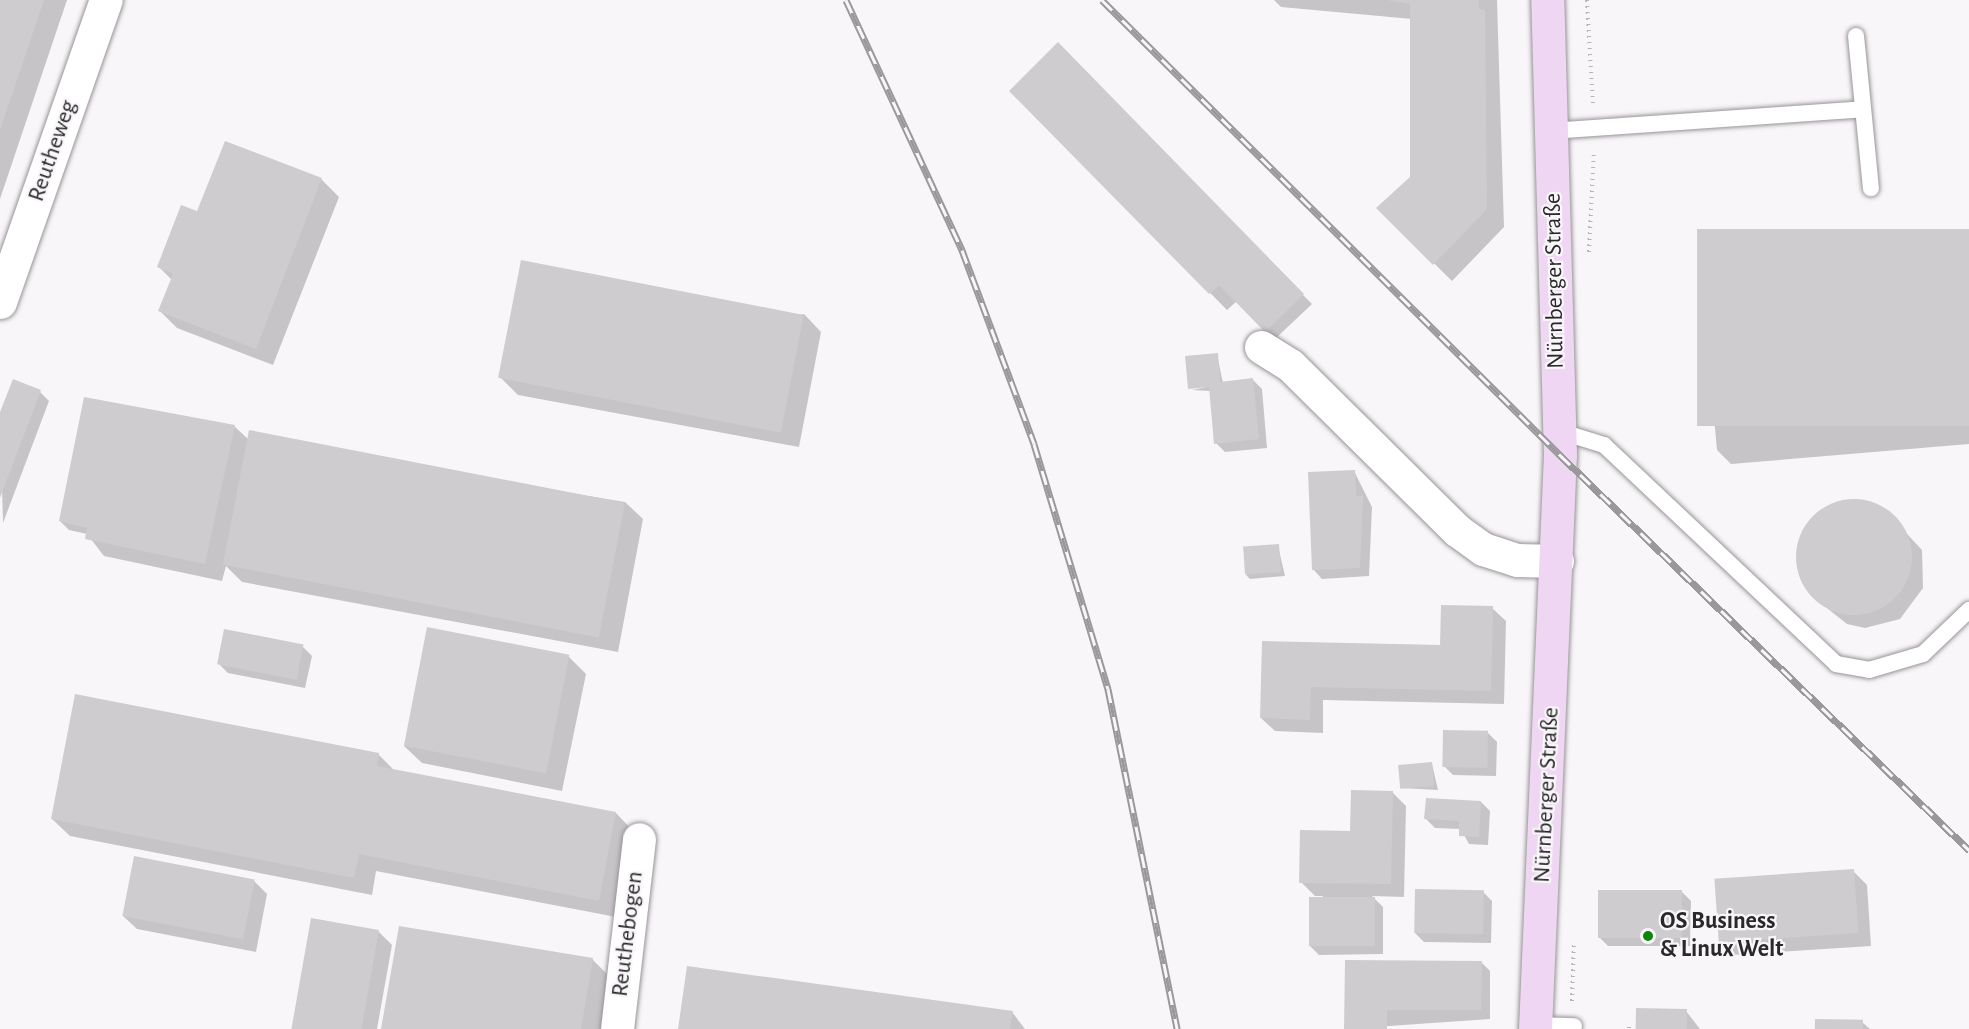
<!DOCTYPE html>
<html>
<head>
<meta charset="utf-8">
<style>
	body { margin:0 }
	#map { position:relative; width:1969px; height:1029px; overflow:hidden; background:#f9f6f9; font-family:"Alegreya Sans",sans-serif }
	div>[style] { position:absolute }
	.shadow>* { inset:0; background:#0003 }
	.building>* { inset:0; background:#cecccf; transform-origin:0 0 }
	.round { border-radius:50% }
	.path>* { height:4px; margin-top:-2px; transform-origin:0; background:repeating-linear-gradient(90deg,#b6b4b6 0 1.5px,transparent 0 6px) }
	.roads { filter:drop-shadow(0 0 2px #979597) drop-shadow(0 0 2px #979597) }
	.lane>* { height:16px; margin:-8px; padding:0 8px; transform-origin:8px; border-radius:8px; background:#fff }
	.street>* { height:33px; margin:-16.5px; padding:0 16.5px; transform-origin:16.5px; border-radius:16.5px; background:#fff }
	.secondary>* { height:33px; margin:-16.5px; padding:0 16.5px; transform-origin:16.5px; border-radius:16.5px; background:#efd6f3 }
	.rail>* { height:7px; margin-top:-3.5px; transform-origin:0; background:repeating-linear-gradient(90deg,#f9f6f9 0 14px,#9a989a 0 28px); box-sizing:border-box; border-block:2px solid #9a989a }
	.dots>* { width:16px; height:16px; translate:-50% -50%; box-sizing:border-box; border:3px solid #f9f6f9; border-radius:50% }
	span { translate:-50% -50%; white-space:nowrap; text-align:center; line-height:1.15; -webkit-text-stroke:4.5px #f9f6f9; paint-order:stroke }
	.street-label { font-size:24px; color:#2a292a }
	.poi-label { font-size:24px; color:#2a292a; font-weight:700 }
	.left { translate:0 -50%; text-align:left }
</style>
</head>
<body>
<div id="map">
	<div class="shadow">
		<div style="clip-path:polygon(0 0,67px 0,0 199px)"></div>
		<div style="clip-path:polygon(1274px 0,1497px 0,1504px 227px,1452px 281px,1378px 208px,1412px 177px,1412px 19px,1281px 7px)"></div>
		<div style="clip-path:polygon(1011px 91px,1273px 265px,1312px 304px,1275px 339px,1237px 301px,1227px 310px)"></div>
		<div style="clip-path:polygon(321px 179px,339px 197px,273px 365px,177px 328px,160px 311px,172px 280px,159px 267px,198px 213px)"></div>
		<div style="clip-path:polygon(1969px 230px,1969px 444px,1731px 464px,1717px 450px,1699px 257px)"></div>
		<div style="clip-path:polygon(804px 314px,821px 332px,799px 447px,518px 395px,500px 377px)"></div>
		<div style="clip-path:polygon(1217px 355px,1223px 383px,1253px 380px,1262px 389px,1267px 448px,1225px 452px,1216px 443px,1210px 391px,1192px 390px,1216px 385px,1190px 388px)"></div>
		<div style="clip-path:polygon(40px 392px,49px 401px,3px 523px,0 417px)"></div>
		<div style="clip-path:polygon(234px 426px,249px 440px,625px 502px,643px 519px,618px 652px,242px 582px,226px 566px,222px 581px,104px 556px,87px 534px,69px 530px,60px 521px)"></div>
		<div style="clip-path:polygon(1354px 471px,1372px 507px,1369px 576px,1322px 579px,1313px 569px)"></div>
		<div style="clip-path:polygon(1844px 500px,1882px 507px,1922px 550px,1923px 588px,1900px 619px,1865px 628px,1847px 624px,1818px 601px,1798px 570px,1802px 534px,1826px 507px)"></div>
		<div style="clip-path:polygon(1278px 546px,1285px 576px,1250px 579px,1246px 575px)"></div>
		<div style="clip-path:polygon(1492px 608px,1506px 621px,1504px 704px,1323px 700px,1323px 733px,1275px 731px,1261px 718px,1264px 643px,1442px 647px)"></div>
		<div style="clip-path:polygon(302px 646px,312px 656px,305px 688px,228px 673px,219px 664px)"></div>
		<div style="clip-path:polygon(568px 656px,586px 674px,562px 791px,422px 763px,404px 746px)"></div>
		<div style="clip-path:polygon(1488px 733px,1497px 742px,1496px 776px,1453px 775px,1444px 766px)"></div>
		<div style="clip-path:polygon(378px 754px,395px 771px,616px 813px,633px 831px,616px 917px,376px 871px,372px 895px,70px 836px,52px 819px)"></div>
		<div style="clip-path:polygon(1432px 764px,1438px 790px,1401px 788px)"></div>
		<div style="clip-path:polygon(1392px 792px,1406px 806px,1404px 897px,1372px 896px,1383px 907px,1383px 954px,1319px 955px,1310px 946px,1323px 896px,1315px 896px,1301px 882px)"></div>
		<div style="clip-path:polygon(1481px 802px,1490px 811px,1488px 845px,1469px 844px,1461px 829px,1435px 828px,1426px 819px)"></div>
		<div style="clip-path:polygon(1853px 871px,1867px 885px,1871px 946px,1733px 955px,1720px 942px)"></div>
		<div style="clip-path:polygon(254px 881px,267px 894px,256px 952px,137px 929px,123px 916px)"></div>
		<div style="clip-path:polygon(1483px 892px,1492px 901px,1491px 943px,1424px 942px,1415px 933px)"></div>
		<div style="clip-path:polygon(1682px 892px,1691px 901px,1690px 946px,1608px 946px,1599px 937px)"></div>
		<div style="clip-path:polygon(378px 931px,392px 945px,377px 1029px,293px 1029px)"></div>
		<div style="clip-path:polygon(592px 959px,610px 977px,601px 1029px,383px 1029px)"></div>
		<div style="clip-path:polygon(1481px 962px,1490px 971px,1490px 1019px,1346px 1029px)"></div>
		<div style="clip-path:polygon(1686px 1011px,1700px 1029px,1637px 1029px)"></div>
		<div style="clip-path:polygon(1012px 1012px,1025px 1029px,680px 1029px)"></div>
		<div style="clip-path:polygon(1862px 1022px,1870px 1029px,1816px 1029px)"></div>
	</div>
	<div class="building">
		<div style="clip-path:polygon(0 0,44px 0,0 130px)"></div>
		<div style="clip-path:polygon(1387px 0,1479px 0,1479px 9px,1485px 10px,1487px 209px,1433px 265px,1376px 208px,1410px 177px,1410px 4px)"></div>
		<div style="clip-path:polygon(1058px 42px,1304px 294px,1265px 332px,1219px 285px,1209px 294px,1009px 91px)"></div>
		<div style="clip-path:polygon(225px 141px,322px 178px,256px 349px,158px 311px,173px 274px,157px 267px,181px 205px,197px 211px)"></div>
		<div style="left:1969px;top:229px;width:197px;height:272px;rotate:90deg"></div>
		<div style="left:521px;top:260px;width:288px;height:120px;rotate:11deg"></div>
		<div style="clip-path:polygon(1218px 353px,1220px 382px,1253px 378px,1259px 439px,1214px 444px,1209px 387px,1188px 389px,1185px 356px)"></div>
		<div style="clip-path:polygon(13px 379px,41px 390px,0 498px,0 412px)"></div>
		<div style="clip-path:polygon(84px 397px,235px 425px,205px 564px,85px 539px,87px 528px,59px 521px)"></div>
		<div style="left:249px;top:430px;width:383px;height:137px;rotate:11deg"></div>
		<div style="clip-path:polygon(1355px 470px,1356px 496px,1363px 496px,1360px 568px,1312px 570px,1308px 472px)"></div>
		<div class="round" style="left:1796px;top:499px;width:116px;height:116px"></div>
		<div style="left:1279px;top:544px;width:28px;height:36px;rotate:86deg"></div>
		<div style="clip-path:polygon(1441px 605px,1493px 606px,1491px 691px,1311px 687px,1310px 720px,1260px 718px,1262px 641px,1440px 645px)"></div>
		<div style="left:427px;top:627px;width:145px;height:121px;rotate:11deg"></div>
		<div style="left:224px;top:629px;width:81px;height:36px;rotate:11deg"></div>
		<div style="clip-path:polygon(75px 694px,379px 753px,377px 766px,616px 812px,599px 901px,359px 854px,354px 878px,51px 819px)"></div>
		<div style="left:1443px;top:730px;width:45px;height:37px;rotate:1deg"></div>
		<div style="left:1432px;top:762px;width:24px;height:34px;rotate:85deg"></div>
		<div style="clip-path:polygon(1351px 790px,1393px 791px,1391px 884px,1299px 883px,1300px 830px,1350px 831px)"></div>
		<div style="clip-path:polygon(1426px 798px,1481px 801px,1479px 837px,1459px 836px,1459px 821px,1424px 819px)"></div>
		<div style="left:134px;top:856px;width:123px;height:61px;rotate:11deg"></div>
		<div style="left:1854px;top:869px;width:64px;height:140px;rotate:86deg"></div>
		<div style="left:1415px;top:889px;width:69px;height:44px;rotate:1deg"></div>
		<div style="left:1598px;top:890px;width:84px;height:48px"></div>
		<div style="left:1309px;top:897px;width:66px;height:49px"></div>
		<div style="left:311px;top:918px;width:69px;height:113px;rotate:10deg"></div>
		<div style="clip-path:polygon(399px 926px,593px 958px,581px 1029px,381px 1029px)"></div>
		<div style="clip-path:polygon(1345px 960px,1482px 961px,1481px 1010px,1387px 1010px,1387px 1029px,1344px 1029px)"></div>
		<div style="clip-path:polygon(687px 966px,1013px 1011px,1010px 1029px,678px 1029px)"></div>
		<div style="left:1636px;top:1008px;width:51px;height:21px;rotate:1deg"></div>
		<div style="left:1815px;top:1019px;width:48px;height:10px;rotate:1deg"></div>
	</div>
	<div class="path">
		<div style="left:1587px;top:0;width:105px;rotate:86.7deg"></div>
		<div style="left:1589px;top:252px;width:101px;rotate:-87.2deg"></div>
		<div style="left:1572px;top:1001px;width:58px;rotate:-88deg"></div>
		<div style="left:1629px;top:1027px;width:2px;rotate:90deg"></div>
	</div>
	<div class="roads">
		<div class="lane">
			<div style="left:1856px;top:36px;width:153px;rotate:84.4deg"></div>
			<div style="left:1551px;top:131px;width:312px;rotate:-4deg"></div>
			<div style="left:1559px;top:431px;width:47px;rotate:17.3deg"></div>
			<div style="left:1604px;top:445px;width:319px;rotate:43.3deg"></div>
			<div style="left:1836px;top:664px;width:34px;rotate:10deg"></div>
			<div style="left:1869px;top:670px;width:56px;rotate:-16.5deg"></div>
			<div style="left:1923px;top:654px;width:64px;rotate:-43.7deg"></div>
			<div style="left:1536px;top:1025px;width:38px;rotate:2deg"></div>
		</div>
		<div class="street">
			<div style="left:0;top:302px;width:320px;rotate:-70.7deg"></div>
			<div style="left:1261px;top:347px;width:34px;rotate:32deg"></div>
			<div style="left:1290px;top:365px;width:236px;rotate:44.7deg"></div>
			<div style="left:1458px;top:531px;width:31px;rotate:36deg"></div>
			<div style="left:1483px;top:549px;width:36px;rotate:18deg"></div>
			<div style="left:1517px;top:560px;width:40px;rotate:1.4deg"></div>
			<div style="left:617px;top:1029px;width:191px;rotate:-83.4deg"></div>
		</div>
		<div class="secondary">
			<div style="left:1535px;top:1029px;width:575px;rotate:-87.51deg"></div>
			<div style="left:1560px;top:455px;width:455px;rotate:-91.6deg"></div>
		</div>
	</div>
	<div class="rail">
		<div style="left:846px;top:0;width:276px;rotate:65.1deg"></div>
		<div style="left:962px;top:250px;width:207px;rotate:69.6deg"></div>
		<div style="left:1034px;top:444px;width:256px;rotate:73.2deg"></div>
		<div style="left:1108px;top:689px;width:347px;rotate:78.5deg"></div>
		<div style="left:1102px;top:0;width:646px;rotate:44.81deg"></div>
		<div style="left:1560px;top:455px;width:569px;rotate:44deg"></div>
	</div>
	<div class="dots">
		<div style="left:1648px;top:936px;background:#0b8606"></div>
	</div>
	<div class="street-label">
		<span style="left:53px;top:151px;rotate:-71deg">Reutheweg</span>
		<span style="left:1555px;top:281px;rotate:-91deg">Nürnberger Straße</span>
		<span style="left:1547px;top:795px;rotate:-87deg">Nürnberger Straße</span>
		<span style="left:628px;top:934px;rotate:-83deg">Reuthebogen</span>
	</div>
	<div class="poi-label">
		<span class="left" style="left:1660px;top:936px">OS Business<br>&amp; Linux Welt</span>
	</div>
</div>
</body>
</html>
